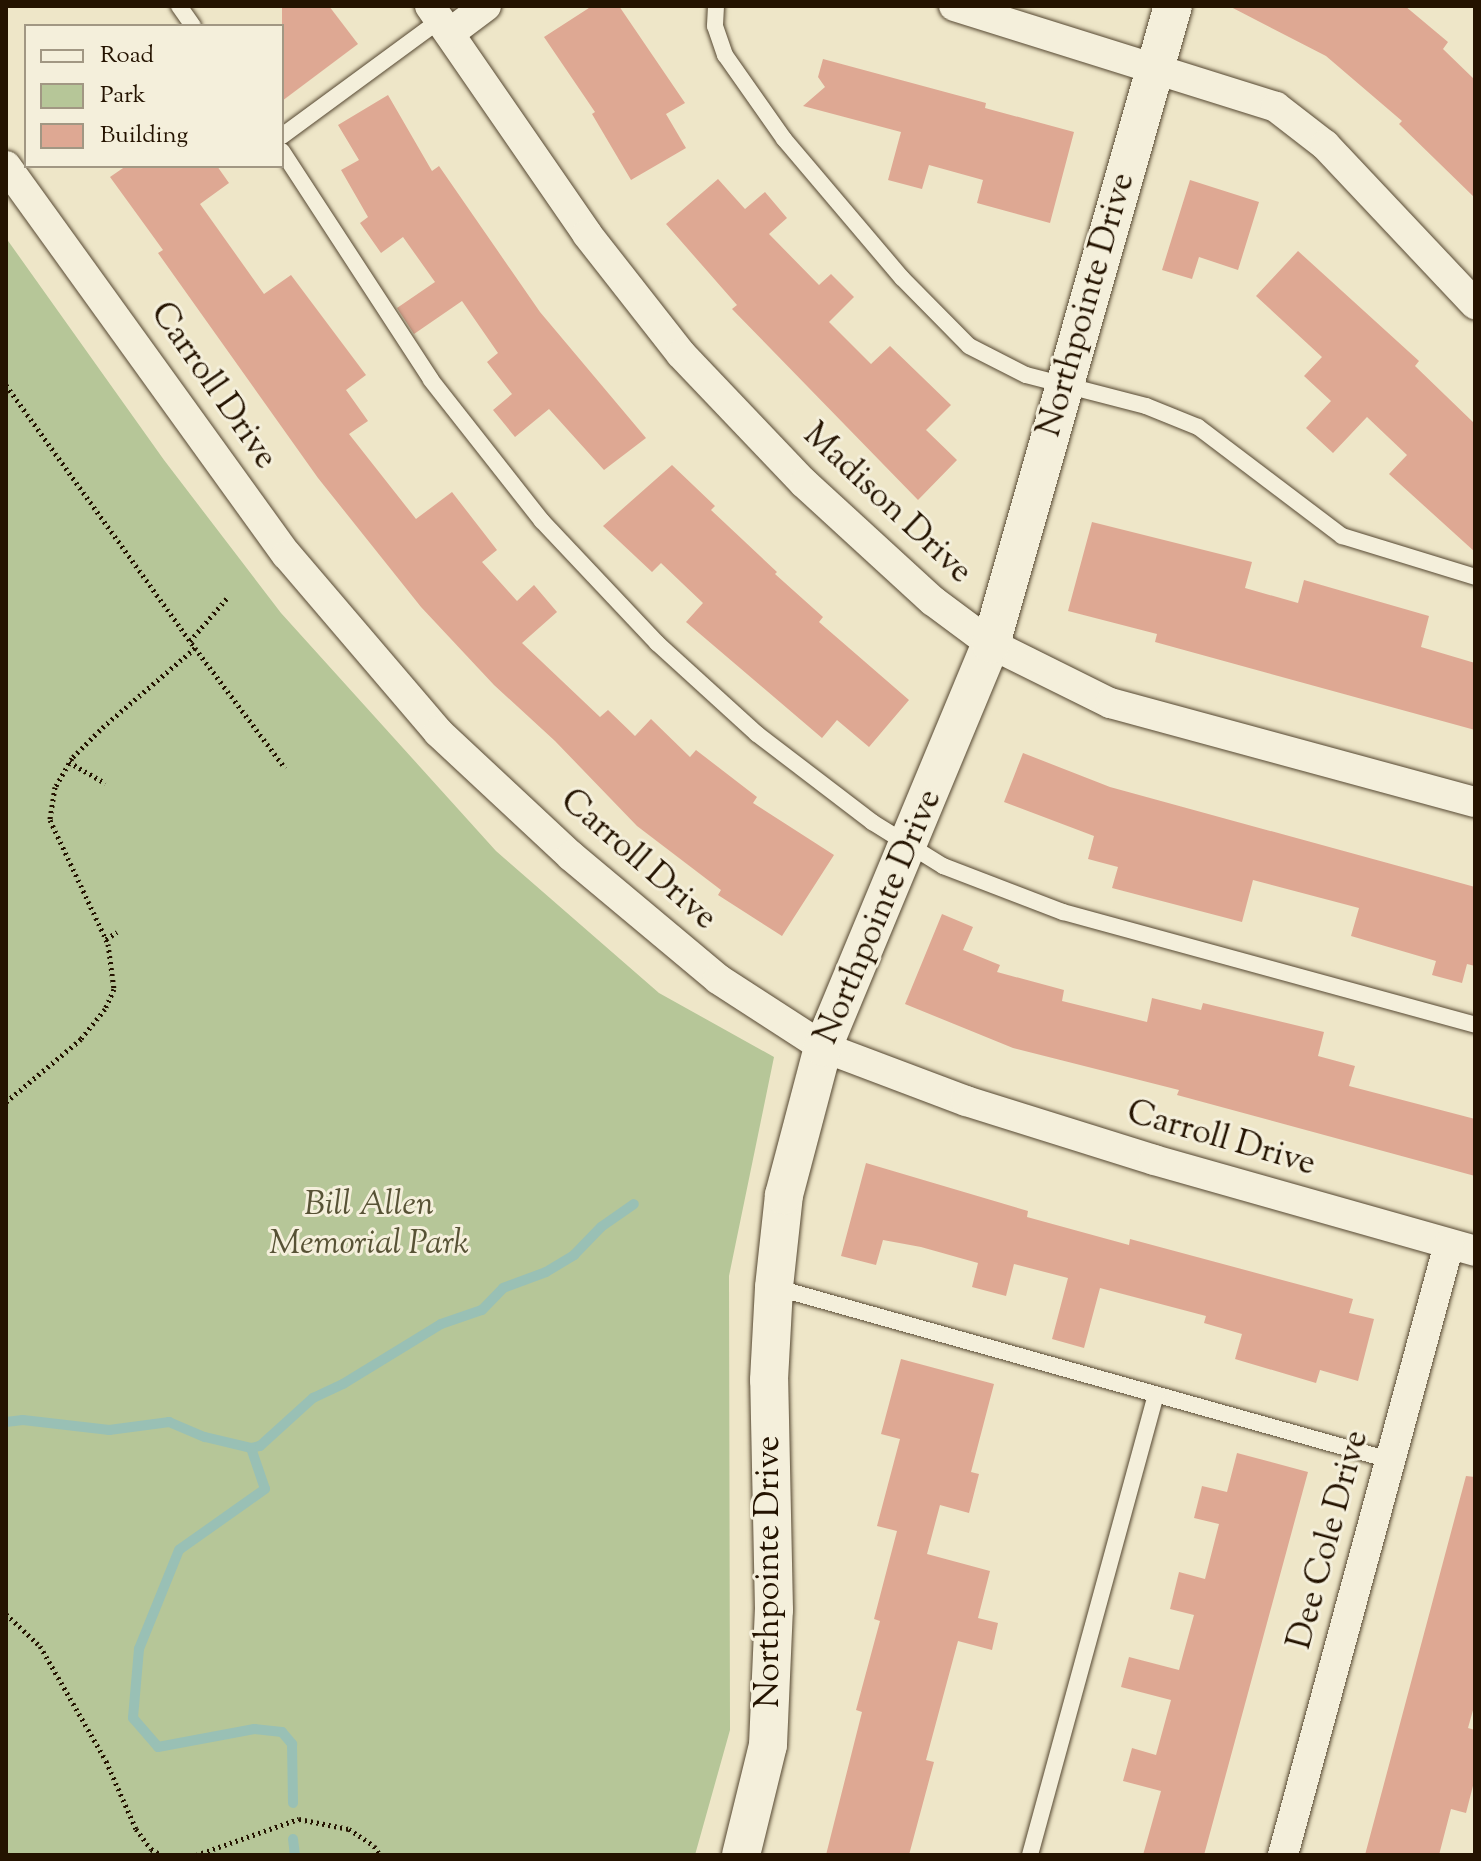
<!DOCTYPE html>
<html>
<head>
<meta charset="utf-8">
<style>
	body { margin:0 }
	#map { position:relative; width:1481px; height:1861px; overflow:hidden; background:#eee6c8; font-family:"Sorts Mill Goudy",serif }
	div>[style] { position:absolute }
	.green>* { inset:0; background:#b6c698 }
	.stream>* { height:10px; margin:-5px; padding:0 5px; transform-origin:5px; border-radius:5px; background:#99c0b5 }
	.building>* { inset:0; background:#dea893 }
	.path>* { height:5px; margin-top:-2.5px; transform-origin:0; background:repeating-linear-gradient(90deg,#241300 0 2px,transparent 0 6px) }
	.roads { filter:drop-shadow(0 0 2px #564832) drop-shadow(0 0 2px #564832) }
	.service>* { height:16px; margin:-8px; padding:0 8px; transform-origin:8px; border-radius:8px; background:#f4efdb }
	.minor>* { height:30px; margin:-15px; padding:0 15px; transform-origin:15px; border-radius:15px; background:#f4efdb }
	.tertiary>* { height:38px; margin:-19px; padding:0 19px; transform-origin:19px; border-radius:19px; background:#f4efdb }
	span { translate:-50% -50%; white-space:nowrap; text-align:center; line-height:1.15; -webkit-text-stroke:6px #f4efdb; paint-order:stroke }
	.street-label { font-size:34px; color:#241300 }
	.park-label { font-size:34px; color:#575235; font-style:italic }
	.frame { position:absolute; inset:0; border:8px solid #241300; pointer-events:none }
	.legend { position:absolute; left:24px; top:24px; width:260px; height:144px; box-sizing:border-box; background:#f4efdb; border:2px solid #a19783; margin:0; padding:10px 14px; list-style:none; font-size:24px; color:#241300 }
	.legend li { display:flex; align-items:center; gap:16px; height:40px }
	.legend b { width:40px; border:2px solid #a19783 }
</style>
</head>
<body>
<div id="map">
	<div class="green">
		<div style="clip-path:polygon(6px 238px,164px 460px,281px 613px,496px 851px,659px 993px,774px 1057px,729px 1276px,730px 1730px,695px 1855px,6px 1855px)"></div>
	</div>
	<div class="stream">
		<div style="left:6px;top:1422px;width:17px;rotate:-7deg"></div>
		<div style="left:23px;top:1420px;width:87px;rotate:6.6deg"></div>
		<div style="left:109px;top:1430px;width:61px;rotate:-7.6deg"></div>
		<div style="left:169px;top:1422px;width:39px;rotate:23deg"></div>
		<div style="left:205px;top:1437px;width:47px;rotate:13.4deg"></div>
		<div style="left:251px;top:1448px;width:43px;rotate:71.1deg"></div>
		<div style="left:265px;top:1489px;width:105px;rotate:144.7deg"></div>
		<div style="left:179px;top:1550px;width:107px;rotate:112deg"></div>
		<div style="left:139px;top:1649px;width:69px;rotate:95deg"></div>
		<div style="left:133px;top:1718px;width:38px;rotate:49deg"></div>
		<div style="left:158px;top:1747px;width:98px;rotate:-10.6deg"></div>
		<div style="left:254px;top:1729px;width:28px;rotate:6deg"></div>
		<div style="left:282px;top:1732px;width:16px;rotate:50deg"></div>
		<div style="left:292px;top:1744px;width:59px;rotate:89deg"></div>
		<div style="left:251px;top:1448px;width:9px;rotate:-13deg"></div>
		<div style="left:260px;top:1446px;width:72px;rotate:-42.2deg"></div>
		<div style="left:313px;top:1398px;width:33px;rotate:-25deg"></div>
		<div style="left:343px;top:1384px;width:115px;rotate:-31.5deg"></div>
		<div style="left:441px;top:1324px;width:43px;rotate:-18.9deg"></div>
		<div style="left:482px;top:1310px;width:30px;rotate:-46deg"></div>
		<div style="left:503px;top:1288px;width:46px;rotate:-20.4deg"></div>
		<div style="left:546px;top:1272px;width:33px;rotate:-31deg"></div>
		<div style="left:574px;top:1255px;width:39px;rotate:-46deg"></div>
		<div style="left:601px;top:1227px;width:40px;rotate:-34.9deg"></div>
		<div style="left:293px;top:1839px;width:16px;rotate:83deg"></div>
	</div>
	<div class="building">
		<div style="clip-path:polygon(282px 6px,329px 6px,358px 44px,282px 101px)"></div>
		<div style="clip-path:polygon(592px 6px,619px 6px,685px 103px,666px 114px,686px 148px,631px 180px,592px 114px,595px 112px,544px 37px)"></div>
		<div style="clip-path:polygon(1229px 6px,1405px 6px,1448px 42px,1443px 49px,1475px 80px,1475px 198px,1399px 124px,1402px 121px,1326px 56px)"></div>
		<div style="clip-path:polygon(823px 59px,986px 103px,985px 108px,1074px 132px,1050px 223px,977px 203px,983px 180px,929px 165px,922px 189px,888px 180px,901px 132px,803px 106px,825px 87px,818px 77px)"></div>
		<div style="clip-path:polygon(388px 95px,432px 171px,439px 166px,540px 312px,646px 438px,604px 470px,549px 409px,515px 437px,493px 410px,512px 394px,487px 362px,498px 353px,462px 301px,414px 334px,397px 308px,435px 282px,403px 237px,381px 253px,360px 223px,368px 217px,341px 170px,359px 160px,338px 125px)"></div>
		<div style="clip-path:polygon(126px 166px,217px 166px,229px 183px,200px 204px,264px 294px,291px 275px,366px 375px,346px 390px,368px 421px,349px 434px,416px 519px,452px 492px,497px 550px,482px 562px,517px 601px,534px 585px,557px 612px,522px 643px,600px 717px,608px 710px,635px 736px,651px 719px,690px 757px,696px 750px,757px 797px,753px 803px,834px 855px,782px 936px,718px 895px,721px 890px,637px 826px,555px 741px,494px 685px,421px 607px,318px 478px,158px 253px,163px 250px,110px 177px)"></div>
		<div style="clip-path:polygon(718px 179px,745px 209px,765px 192px,787px 218px,769px 234px,819px 285px,831px 274px,854px 297px,829px 322px,871px 364px,890px 346px,951px 405px,926px 430px,957px 460px,918px 500px,732px 309px,737px 305px,666px 224px)"></div>
		<div style="clip-path:polygon(1190px 180px,1259px 202px,1238px 270px,1199px 257px,1192px 279px,1162px 270px)"></div>
		<div style="clip-path:polygon(1298px 251px,1419px 361px,1415px 366px,1475px 424px,1475px 552px,1389px 474px,1407px 455px,1367px 417px,1333px 453px,1306px 428px,1331px 401px,1304px 376px,1322px 357px,1256px 296px)"></div>
		<div style="clip-path:polygon(672px 465px,715px 506px,711px 510px,777px 572px,775px 574px,823px 617px,819px 622px,909px 700px,869px 747px,837px 720px,822px 738px,686px 622px,703px 603px,661px 563px,652px 572px,603px 526px)"></div>
		<div style="clip-path:polygon(1092px 522px,1252px 562px,1245px 588px,1298px 603px,1304px 580px,1429px 616px,1421px 647px,1475px 663px,1475px 730px,1155px 642px,1157px 634px,1068px 611px)"></div>
		<div style="clip-path:polygon(1023px 753px,1110px 787px,1475px 887px,1475px 966px,1467px 964px,1462px 983px,1432px 975px,1436px 961px,1351px 936px,1359px 908px,1253px 880px,1242px 922px,1112px 888px,1118px 867px,1088px 859px,1094px 836px,1004px 802px)"></div>
		<div style="clip-path:polygon(942px 914px,973px 927px,963px 950px,1000px 965px,997px 972px,1064px 990px,1062px 1001px,1147px 1022px,1152px 998px,1201px 1010px,1203px 1003px,1324px 1032px,1318px 1056px,1355px 1066px,1349px 1086px,1475px 1119px,1475px 1176px,1177px 1095px,1179px 1090px,1013px 1048px,905px 1004px)"></div>
		<div style="clip-path:polygon(866px 1163px,1028px 1211px,1027px 1217px,1129px 1245px,1130px 1239px,1353px 1299px,1349px 1313px,1374px 1319px,1358px 1381px,1320px 1370px,1316px 1383px,1235px 1359px,1242px 1334px,1204px 1323px,1206px 1316px,1100px 1288px,1084px 1348px,1052px 1339px,1068px 1278px,1014px 1264px,1006px 1296px,972px 1287px,978px 1263px,921px 1247px,883px 1240px,876px 1265px,841px 1256px)"></div>
		<div style="clip-path:polygon(901px 1359px,994px 1384px,971px 1472px,979px 1474px,969px 1513px,940px 1505px,927px 1554px,990px 1571px,978px 1618px,998px 1623px,992px 1650px,958px 1641px,926px 1760px,934px 1762px,909px 1855px,826px 1855px,862px 1712px,856px 1710px,880px 1621px,874px 1619px,897px 1531px,877px 1526px,900px 1439px,881px 1434px)"></div>
		<div style="clip-path:polygon(1237px 1453px,1308px 1472px,1204px 1855px,1143px 1855px,1161px 1791px,1123px 1781px,1132px 1748px,1156px 1755px,1171px 1700px,1121px 1687px,1129px 1657px,1179px 1670px,1194px 1615px,1170px 1609px,1179px 1572px,1205px 1579px,1219px 1524px,1194px 1518px,1202px 1486px,1227px 1492px)"></div>
		<div style="clip-path:polygon(1466px 1476px,1475px 1477px,1475px 1703px,1468px 1728px,1475px 1730px,1475px 1778px,1466px 1813px,1451px 1809px,1439px 1855px,1365px 1855px)"></div>
	</div>
	<div class="path">
		<div style="left:6px;top:385px;width:324px;rotate:54.3deg"></div>
		<div style="left:195px;top:648px;width:120px;rotate:139.4deg"></div>
		<div style="left:104px;top:726px;width:45px;rotate:135deg"></div>
		<div style="left:72px;top:758px;width:34px;rotate:120deg"></div>
		<div style="left:55px;top:787px;width:33px;rotate:99deg"></div>
		<div style="left:50px;top:820px;width:137px;rotate:64.9deg"></div>
		<div style="left:108px;top:944px;width:45px;rotate:82.4deg"></div>
		<div style="left:114px;top:989px;width:22px;rotate:114deg"></div>
		<div style="left:105px;top:1009px;width:38px;rotate:129deg"></div>
		<div style="left:81px;top:1039px;width:98px;rotate:140deg"></div>
		<div style="left:190px;top:641px;width:57px;rotate:-49.3deg"></div>
		<div style="left:195px;top:648px;width:150px;rotate:53.1deg"></div>
		<div style="left:69px;top:762px;width:42px;rotate:30.3deg"></div>
		<div style="left:106px;top:939px;width:13px;rotate:-32deg"></div>
		<div style="left:6px;top:1614px;width:47px;rotate:43.3deg"></div>
		<div style="left:40px;top:1646px;width:133px;rotate:60.1deg"></div>
		<div style="left:106px;top:1761px;width:74px;rotate:66.2deg"></div>
		<div style="left:136px;top:1829px;width:25px;rotate:53deg"></div>
		<div style="left:151px;top:1849px;width:12px;rotate:31deg"></div>
		<div style="left:196px;top:1855px;width:109px;rotate:-19.3deg"></div>
		<div style="left:299px;top:1819px;width:51px;rotate:11.3deg"></div>
		<div style="left:349px;top:1829px;width:30px;rotate:34deg"></div>
		<div style="left:374px;top:1846px;width:11px;rotate:56deg"></div>
	</div>
	<div class="roads">
		<div class="service">
			<div style="left:179px;top:6px;width:24px;rotate:55deg"></div>
			<div style="left:716px;top:6px;width:20px;rotate:93deg"></div>
			<div style="left:715px;top:26px;width:31px;rotate:71deg"></div>
			<div style="left:725px;top:55px;width:103px;rotate:54.9deg"></div>
			<div style="left:784px;top:139px;width:182px;rotate:49.7deg"></div>
			<div style="left:902px;top:278px;width:95px;rotate:45.4deg"></div>
			<div style="left:969px;top:346px;width:64px;rotate:27deg"></div>
			<div style="left:1026px;top:375px;width:124px;rotate:14.5deg"></div>
			<div style="left:1146px;top:406px;width:56px;rotate:22deg"></div>
			<div style="left:1198px;top:427px;width:181px;rotate:37.1deg"></div>
			<div style="left:1342px;top:536px;width:139px;rotate:17.1deg"></div>
			<div style="left:282px;top:136px;width:196px;rotate:-36.3deg"></div>
			<div style="left:282px;top:151px;width:273px;rotate:56.9deg"></div>
			<div style="left:431px;top:380px;width:179px;rotate:51.8deg"></div>
			<div style="left:542px;top:521px;width:168px;rotate:46.7deg"></div>
			<div style="left:657px;top:643px;width:135px;rotate:42.3deg"></div>
			<div style="left:757px;top:734px;width:145px;rotate:37.4deg"></div>
			<div style="left:872px;top:822px;width:84px;rotate:31.8deg"></div>
			<div style="left:943px;top:866px;width:129px;rotate:21deg"></div>
			<div style="left:1063px;top:912px;width:427px;rotate:15.3deg"></div>
			<div style="left:774px;top:1287px;width:640px;rotate:15.69deg"></div>
			<div style="left:1030px;top:1855px;width:477px;rotate:-74.7deg"></div>
		</div>
		<div class="minor">
			<div style="left:430px;top:6px;width:277px;rotate:55.4deg"></div>
			<div style="left:587px;top:234px;width:152px;rotate:51.9deg"></div>
			<div style="left:681px;top:354px;width:178px;rotate:46.4deg"></div>
			<div style="left:804px;top:483px;width:175px;rotate:42.5deg"></div>
			<div style="left:933px;top:601px;width:72px;rotate:36.6deg"></div>
			<div style="left:991px;top:644px;width:133px;rotate:26.4deg"></div>
			<div style="left:1110px;top:703px;width:378px;rotate:15.2deg"></div>
			<div style="left:954px;top:6px;width:337px;rotate:17.4deg"></div>
			<div style="left:1276px;top:107px;width:62px;rotate:37.8deg"></div>
			<div style="left:1325px;top:145px;width:219px;rotate:46.7deg"></div>
			<div style="left:450px;top:33px;width:45px;rotate:-36.9deg"></div>
			<div style="left:6px;top:166px;width:480px;rotate:54.2deg"></div>
			<div style="left:287px;top:555px;width:233px;rotate:49.5deg"></div>
			<div style="left:438px;top:732px;width:182px;rotate:43deg"></div>
			<div style="left:571px;top:856px;width:192px;rotate:39.9deg"></div>
			<div style="left:718px;top:979px;width:125px;rotate:32.9deg"></div>
			<div style="left:823px;top:1047px;width:153px;rotate:20.7deg"></div>
			<div style="left:966px;top:1101px;width:197px;rotate:17.4deg"></div>
			<div style="left:1154px;top:1160px;width:334px;rotate:15.8deg"></div>
			<div style="left:1283px;top:1855px;width:633px;rotate:-74.8deg"></div>
		</div>
		<div class="tertiary">
			<div style="left:741px;top:1855px;width:113px;rotate:-76.2deg"></div>
			<div style="left:768px;top:1745px;width:135px;rotate:-87.5deg"></div>
			<div style="left:774px;top:1610px;width:230px;rotate:-91.2deg"></div>
			<div style="left:769px;top:1380px;width:93px;rotate:-86.9deg"></div>
			<div style="left:774px;top:1287px;width:93px;rotate:-83.8deg"></div>
			<div style="left:784px;top:1195px;width:153px;rotate:-75.2deg"></div>
			<div style="left:823px;top:1047px;width:437px;rotate:-67.4deg"></div>
			<div style="left:991px;top:644px;width:663px;rotate:-74.08deg"></div>
		</div>
	</div>
	<div class="street-label">
		<span style="left:1087px;top:305px;rotate:-74deg">Northpointe Drive</span>
		<span style="left:213px;top:386px;rotate:55deg">Carroll Drive</span>
		<span style="left:887px;top:504px;rotate:43deg">Madison Drive</span>
		<span style="left:638px;top:860px;rotate:41deg">Carroll Drive</span>
		<span style="left:879px;top:917px;rotate:-67deg">Northpointe Drive</span>
		<span style="left:1221px;top:1139px;rotate:16deg">Carroll Drive</span>
		<span style="left:1329px;top:1540px;rotate:-75deg">Dee Cole Drive</span>
		<span style="left:770px;top:1572px;rotate:-90deg">Northpointe Drive</span>
	</div>
	<div class="park-label">
		<span style="left:369px;top:1225px">Bill Allen<br>Memorial Park</span>
	</div>
	<div class="frame"></div>
	<ul class="legend">
	<li><b style="height:10px;background:#f4efdb"></b>Road</li>
	<li><b style="height:22px;background:#b6c698"></b>Park</li>
	<li><b style="height:22px;background:#dea893"></b>Building</li>
	</ul>
</div>
</body>
</html>
